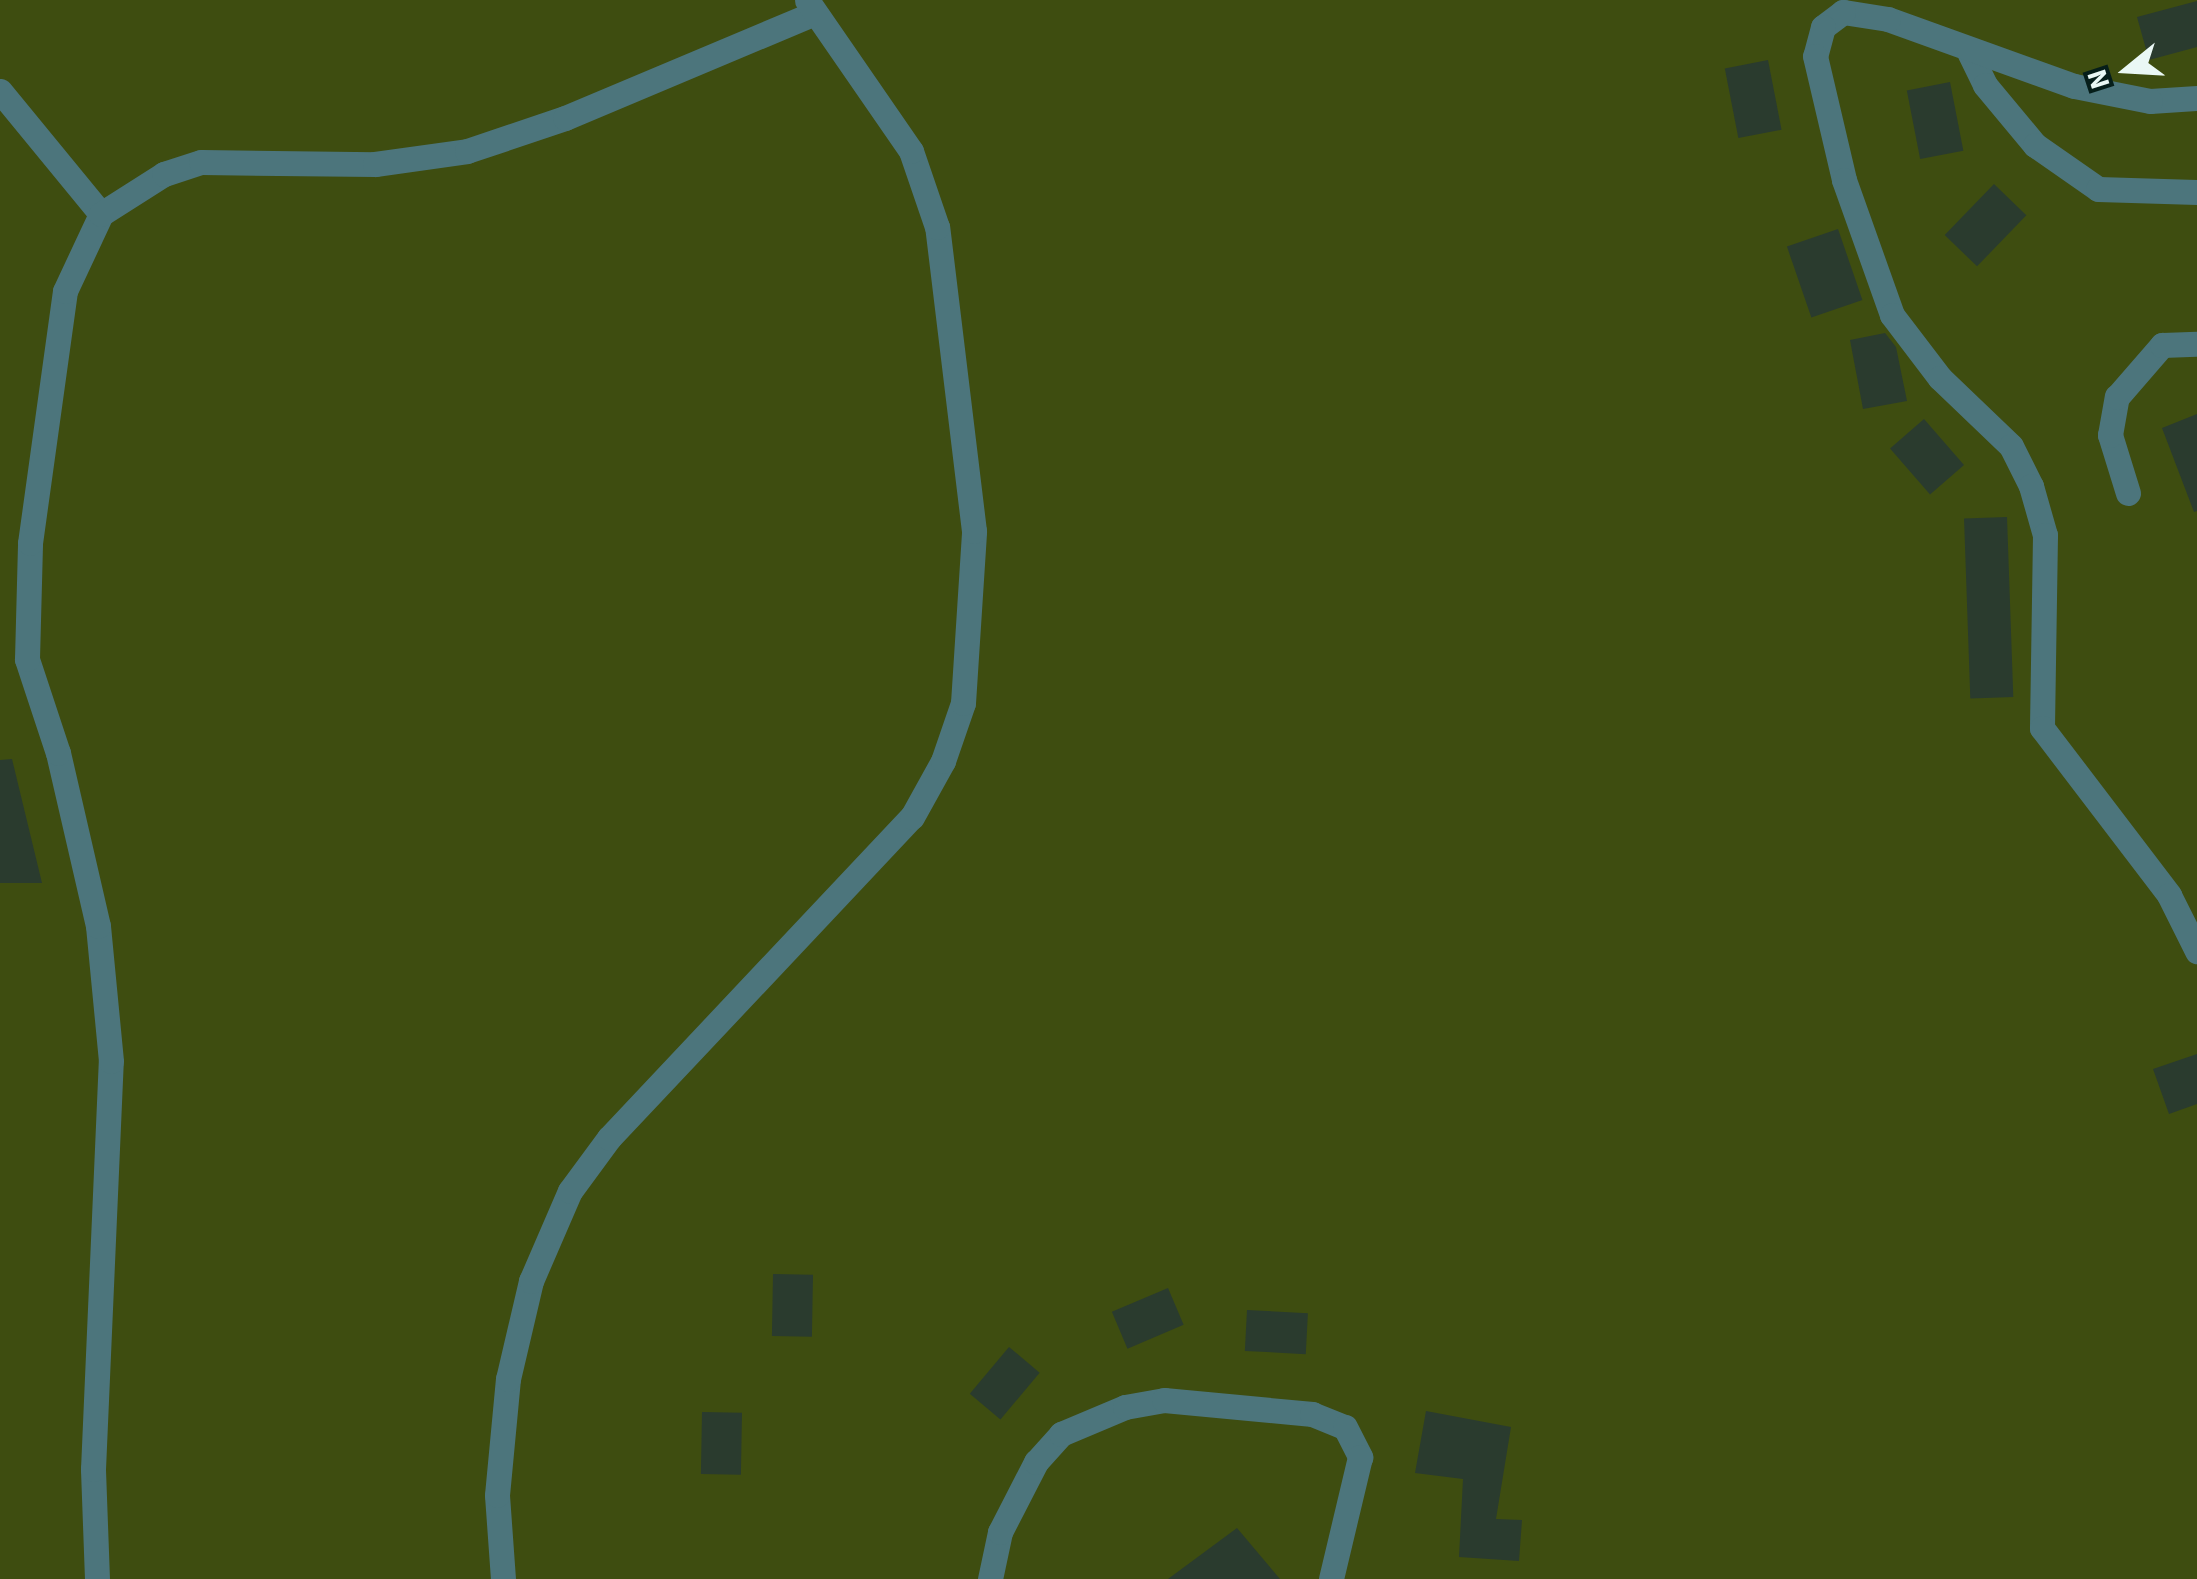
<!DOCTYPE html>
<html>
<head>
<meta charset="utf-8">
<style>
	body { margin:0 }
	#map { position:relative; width:2197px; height:1579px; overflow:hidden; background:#102824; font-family:"Source Sans 3",sans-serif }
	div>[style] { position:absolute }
	.green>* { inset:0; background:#3e4d10; transform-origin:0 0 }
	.building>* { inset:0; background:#2a3b2e; transform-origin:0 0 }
	.minor>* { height:25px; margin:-12.5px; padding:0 12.5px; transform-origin:12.5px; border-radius:12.5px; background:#4c757c }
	span { translate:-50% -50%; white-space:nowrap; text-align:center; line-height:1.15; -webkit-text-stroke:9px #061e1a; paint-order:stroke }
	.north { position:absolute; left:2077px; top:20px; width:100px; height:100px; -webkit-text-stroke:8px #061e1a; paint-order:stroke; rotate:252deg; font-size:28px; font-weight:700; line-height:40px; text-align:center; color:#eaf8f5 }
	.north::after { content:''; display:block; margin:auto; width:35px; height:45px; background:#eaf8f5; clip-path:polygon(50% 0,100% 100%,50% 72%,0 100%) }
</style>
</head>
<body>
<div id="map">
	<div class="green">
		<div style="left:0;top:0;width:2197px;height:1579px"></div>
	</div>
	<div class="building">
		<div style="clip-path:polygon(2197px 1px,2197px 47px,2149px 60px,2137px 17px)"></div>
		<div style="left:1768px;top:60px;width:71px;height:44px;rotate:79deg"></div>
		<div style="left:1950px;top:82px;width:70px;height:44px;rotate:79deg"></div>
		<div style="left:1994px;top:184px;width:45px;height:71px;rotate:44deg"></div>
		<div style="left:1838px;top:229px;width:75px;height:54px;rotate:71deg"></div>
		<div style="clip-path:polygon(1885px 333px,1896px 347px,1907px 401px,1863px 409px,1850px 340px)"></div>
		<div style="clip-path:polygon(2197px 414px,2197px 511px,2194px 512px,2162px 428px)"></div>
		<div style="left:1924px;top:419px;width:61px;height:45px;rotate:49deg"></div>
		<div style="left:2007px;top:517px;width:180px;height:43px;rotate:88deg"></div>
		<div style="clip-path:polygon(12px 759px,42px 883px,0 883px,0 760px)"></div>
		<div style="clip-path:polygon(2197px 1054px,2197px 1104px,2169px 1114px,2153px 1069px)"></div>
		<div style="left:773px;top:1274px;width:40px;height:62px;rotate:1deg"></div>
		<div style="left:1168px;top:1288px;width:40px;height:61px;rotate:67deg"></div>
		<div style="left:1247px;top:1310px;width:61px;height:41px;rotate:3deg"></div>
		<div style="left:1009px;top:1347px;width:40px;height:61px;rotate:40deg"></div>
		<div style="clip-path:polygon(1426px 1411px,1511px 1427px,1496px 1519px,1522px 1520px,1519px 1561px,1459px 1557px,1463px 1479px,1415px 1473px)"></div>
		<div style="left:702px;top:1412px;width:40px;height:62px;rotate:1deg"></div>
		<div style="clip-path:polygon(1237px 1528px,1280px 1579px,1168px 1579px)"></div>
	</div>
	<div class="minor">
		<div style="left:1970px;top:54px;width:34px;rotate:64deg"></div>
		<div style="left:1985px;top:85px;width:78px;rotate:50.2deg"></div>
		<div style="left:2035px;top:145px;width:77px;rotate:34.9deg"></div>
		<div style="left:2098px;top:189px;width:99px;rotate:1.7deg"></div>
		<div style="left:0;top:91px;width:159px;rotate:50.6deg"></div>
		<div style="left:2197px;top:98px;width:47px;rotate:176.3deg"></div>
		<div style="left:2150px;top:101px;width:77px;rotate:-168.8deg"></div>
		<div style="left:2074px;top:86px;width:198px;rotate:-160.2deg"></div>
		<div style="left:1888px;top:19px;width:46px;rotate:-171.2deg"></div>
		<div style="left:1843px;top:12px;width:25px;rotate:143deg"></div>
		<div style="left:1823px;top:27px;width:30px;rotate:105deg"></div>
		<div style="left:1815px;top:56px;width:127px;rotate:76.8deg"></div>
		<div style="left:1844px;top:180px;width:143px;rotate:70.4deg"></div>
		<div style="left:1892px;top:315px;width:79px;rotate:52.7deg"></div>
		<div style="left:1940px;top:378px;width:98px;rotate:43.8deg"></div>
		<div style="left:2011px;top:446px;width:45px;rotate:63.4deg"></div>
		<div style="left:2031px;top:486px;width:51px;rotate:74.1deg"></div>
		<div style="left:2045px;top:535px;width:193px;rotate:90.9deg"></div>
		<div style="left:2042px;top:728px;width:210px;rotate:52.7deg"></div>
		<div style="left:2169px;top:895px;width:63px;rotate:63.4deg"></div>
		<div style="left:2128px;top:493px;width:61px;rotate:-107.2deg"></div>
		<div style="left:2110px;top:435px;width:39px;rotate:-80deg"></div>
		<div style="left:2117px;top:397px;width:69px;rotate:-49.1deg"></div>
		<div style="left:2162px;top:345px;width:35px;rotate:-2deg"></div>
		<div style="left:97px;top:1579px;width:110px;rotate:-92.1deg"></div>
		<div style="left:93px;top:1469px;width:408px;rotate:-87.5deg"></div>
		<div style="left:111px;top:1061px;width:136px;rotate:-95.5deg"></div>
		<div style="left:98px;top:926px;width:178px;rotate:-103deg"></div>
		<div style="left:58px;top:753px;width:99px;rotate:-108.3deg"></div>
		<div style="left:27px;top:659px;width:116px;rotate:-88.5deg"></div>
		<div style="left:30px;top:543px;width:254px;rotate:-82.1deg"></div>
		<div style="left:65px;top:291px;width:85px;rotate:-64.9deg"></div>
		<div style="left:101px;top:214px;width:75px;rotate:-32.4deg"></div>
		<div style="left:164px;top:174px;width:39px;rotate:-18deg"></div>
		<div style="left:201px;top:162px;width:174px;rotate:0.7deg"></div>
		<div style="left:375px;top:164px;width:93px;rotate:-8deg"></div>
		<div style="left:467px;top:151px;width:103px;rotate:-18.6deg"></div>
		<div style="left:565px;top:118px;width:271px;rotate:-22.8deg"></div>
		<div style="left:503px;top:1579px;width:84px;rotate:-94.1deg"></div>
		<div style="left:497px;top:1495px;width:117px;rotate:-84.6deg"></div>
		<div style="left:508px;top:1379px;width:101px;rotate:-76.8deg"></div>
		<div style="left:531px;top:1281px;width:98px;rotate:-66.6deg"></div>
		<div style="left:570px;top:1191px;width:66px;rotate:-53.7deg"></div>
		<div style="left:609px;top:1138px;width:441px;rotate:-46.7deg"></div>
		<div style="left:912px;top:817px;width:64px;rotate:-61deg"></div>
		<div style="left:943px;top:761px;width:61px;rotate:-71deg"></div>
		<div style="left:963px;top:703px;width:172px;rotate:-86.3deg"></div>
		<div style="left:974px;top:531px;width:306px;rotate:-96.9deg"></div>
		<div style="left:937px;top:227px;width:80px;rotate:-108.9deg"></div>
		<div style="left:911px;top:151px;width:183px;rotate:-124.6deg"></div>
		<div style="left:990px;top:1579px;width:48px;rotate:-78deg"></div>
		<div style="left:1000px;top:1532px;width:79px;rotate:-62.8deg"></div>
		<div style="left:1036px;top:1462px;width:38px;rotate:-48deg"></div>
		<div style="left:1061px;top:1434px;width:69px;rotate:-22.9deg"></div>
		<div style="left:1125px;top:1407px;width:40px;rotate:-10deg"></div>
		<div style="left:1164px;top:1400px;width:149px;rotate:5.4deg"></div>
		<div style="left:1312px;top:1414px;width:35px;rotate:22deg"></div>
		<div style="left:1345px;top:1427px;width:34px;rotate:63deg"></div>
		<div style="left:1360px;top:1457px;width:125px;rotate:103.4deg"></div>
	</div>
	<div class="north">N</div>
</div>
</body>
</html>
